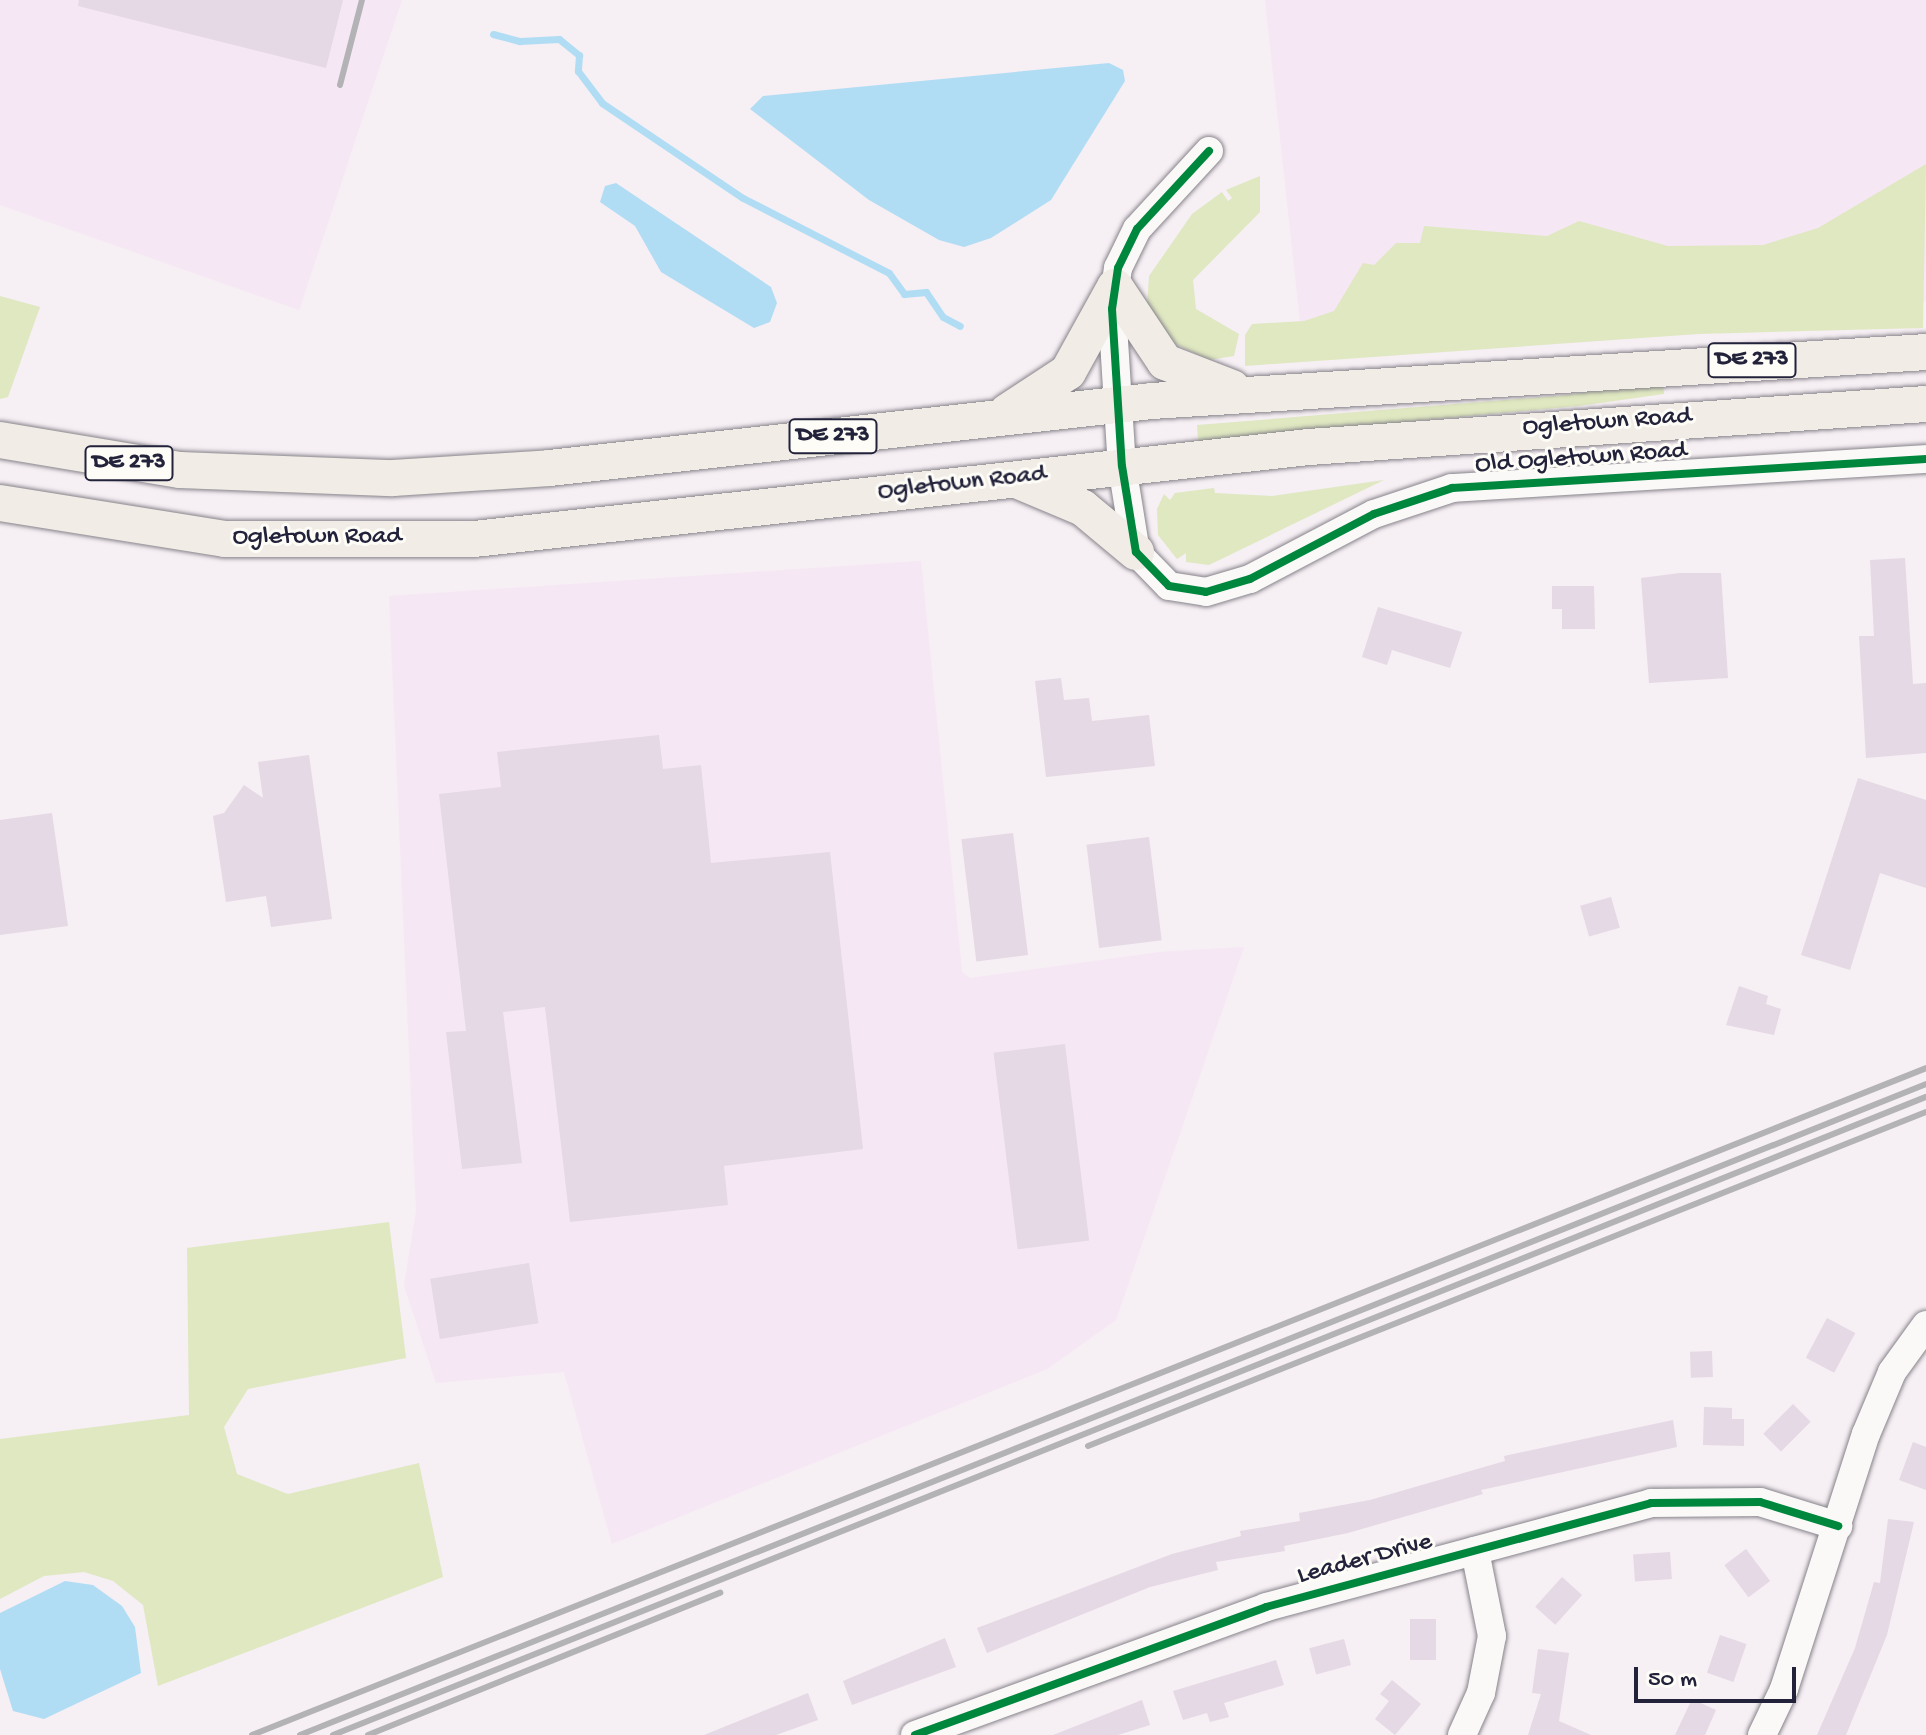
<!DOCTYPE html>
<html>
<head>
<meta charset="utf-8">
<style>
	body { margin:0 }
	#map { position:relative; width:1926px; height:1735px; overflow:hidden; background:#f6eff4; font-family:"Gochi Hand",sans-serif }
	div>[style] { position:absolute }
	.built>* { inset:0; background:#f6e7f4 }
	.green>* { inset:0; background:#dfe8c1 }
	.water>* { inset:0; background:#b1ddf4 }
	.stream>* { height:7px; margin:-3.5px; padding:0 3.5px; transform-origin:3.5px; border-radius:3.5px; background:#b1ddf4 }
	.building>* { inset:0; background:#e4d9e4; transform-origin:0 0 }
	.roads { filter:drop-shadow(0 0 2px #86838a) drop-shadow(0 0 2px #86838a) }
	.minor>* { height:28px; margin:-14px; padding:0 14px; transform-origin:14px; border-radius:14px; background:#faf9f8 }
	.major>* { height:36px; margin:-18px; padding:0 18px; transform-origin:18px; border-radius:18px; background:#f1ece6 }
	.rail>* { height:6px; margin:-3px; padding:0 3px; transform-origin:3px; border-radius:3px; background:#b3b2b5 }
	.cycleway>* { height:8px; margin:-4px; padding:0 4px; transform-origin:4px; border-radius:4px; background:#00873e }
	span { translate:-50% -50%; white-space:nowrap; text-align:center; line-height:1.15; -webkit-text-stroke:6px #fdfcf7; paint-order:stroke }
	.shield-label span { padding:2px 6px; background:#fdfcf7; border:2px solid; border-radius:6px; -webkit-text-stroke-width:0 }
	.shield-label { font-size:24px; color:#22223b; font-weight:700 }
	.street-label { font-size:26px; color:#22223b }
	.scale { position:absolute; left:1634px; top:1667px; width:162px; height:36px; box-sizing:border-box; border:4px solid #22223b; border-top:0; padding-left:10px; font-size:24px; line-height:28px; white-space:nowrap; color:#22223b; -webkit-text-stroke:6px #fdfcf7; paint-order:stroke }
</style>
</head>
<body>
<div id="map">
	<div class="built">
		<div style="clip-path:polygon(0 0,402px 0,299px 310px,0 205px)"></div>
		<div style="clip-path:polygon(1265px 0,1926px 0,1926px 301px,1302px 340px)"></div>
		<div style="clip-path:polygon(921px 561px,962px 972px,970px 978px,1160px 952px,1244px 947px,1116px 1320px,1047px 1369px,612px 1544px,564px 1372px,436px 1383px,404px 1286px,416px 1211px,389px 596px)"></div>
	</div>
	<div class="green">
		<div style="clip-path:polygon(1926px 164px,1923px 328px,1698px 334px,1245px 366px,1245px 335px,1252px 324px,1304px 321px,1334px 311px,1363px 263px,1374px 265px,1396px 243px,1420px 243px,1424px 226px,1547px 236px,1579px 221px,1668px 246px,1763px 245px,1818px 228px)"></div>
		<div style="clip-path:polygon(1260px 176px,1260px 212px,1193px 280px,1196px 309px,1239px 334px,1234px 356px,1209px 360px,1169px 341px,1147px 306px,1149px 276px,1192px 214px,1222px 192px,1228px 201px,1232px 198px,1226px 190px)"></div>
		<div style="clip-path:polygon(0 296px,40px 307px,8px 397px,0 399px)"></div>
		<div style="clip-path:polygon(1663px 380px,1664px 394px,1579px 406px,1198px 441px,1197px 425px,1566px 395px)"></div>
		<div style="clip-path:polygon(1384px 480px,1209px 565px,1186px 562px,1186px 553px,1177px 559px,1158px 535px,1157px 509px,1164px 494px,1170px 500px,1175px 493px,1214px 488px,1215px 493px,1272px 496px)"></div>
		<div style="clip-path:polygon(389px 1222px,406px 1358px,248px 1389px,224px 1427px,237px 1474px,288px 1494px,419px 1463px,443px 1577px,158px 1686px,143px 1605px,113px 1581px,84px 1572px,44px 1576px,0 1599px,0 1439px,189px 1415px,187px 1248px)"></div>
	</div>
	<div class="water">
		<div style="clip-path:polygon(1109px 63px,1123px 70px,1125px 81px,1051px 200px,991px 238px,964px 247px,939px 240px,869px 200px,750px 109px,763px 96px)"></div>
		<div style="clip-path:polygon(616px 183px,771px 287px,777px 303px,770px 322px,754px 328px,661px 272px,635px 226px,600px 202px,605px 186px)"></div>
		<div style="clip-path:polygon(65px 1581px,93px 1585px,122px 1606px,135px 1627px,141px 1673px,44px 1719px,13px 1711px,0 1669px,0 1613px)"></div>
	</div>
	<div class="stream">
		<div style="left:493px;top:34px;width:28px;rotate:15deg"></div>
		<div style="left:520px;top:41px;width:39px;rotate:-3deg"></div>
		<div style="left:559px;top:39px;width:26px;rotate:39deg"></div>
		<div style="left:579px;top:55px;width:16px;rotate:94deg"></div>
		<div style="left:578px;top:71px;width:40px;rotate:53deg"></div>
		<div style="left:602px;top:103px;width:170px;rotate:34deg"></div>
		<div style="left:743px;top:198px;width:164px;rotate:27.2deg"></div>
		<div style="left:889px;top:273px;width:26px;rotate:54deg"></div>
		<div style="left:904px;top:294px;width:22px;rotate:-5deg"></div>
		<div style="left:926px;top:292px;width:30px;rotate:56deg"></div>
		<div style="left:943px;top:317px;width:19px;rotate:28deg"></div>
	</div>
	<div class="building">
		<div style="clip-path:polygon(79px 0,343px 0,326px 68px,78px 6px)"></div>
		<div style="clip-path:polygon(1905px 558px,1913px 684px,1926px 683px,1926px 753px,1866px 758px,1859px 636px,1874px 636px,1870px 560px)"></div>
		<div style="clip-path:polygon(1680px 573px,1721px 573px,1728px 678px,1649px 683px,1641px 578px)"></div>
		<div style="clip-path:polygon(1552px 586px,1594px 586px,1595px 629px,1562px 629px,1562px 609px,1552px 609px)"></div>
		<div style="clip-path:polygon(1378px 607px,1462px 632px,1450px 668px,1392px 650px,1387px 665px,1362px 657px)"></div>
		<div style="clip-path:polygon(1061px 678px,1064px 700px,1089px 698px,1092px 721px,1149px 715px,1155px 766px,1046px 777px,1035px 681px)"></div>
		<div style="clip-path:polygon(659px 735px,663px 769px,701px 765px,711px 863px,830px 852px,863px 1149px,724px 1166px,728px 1205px,570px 1222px,545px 1007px,503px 1012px,522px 1163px,462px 1169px,446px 1032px,466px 1031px,439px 794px,501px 787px,497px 752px)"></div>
		<div style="clip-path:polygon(309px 755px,332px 919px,271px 927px,266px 896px,226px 902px,213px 816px,224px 813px,244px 785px,263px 798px,258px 762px)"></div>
		<div style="clip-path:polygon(1858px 778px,1926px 800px,1926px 888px,1880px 873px,1850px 970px,1801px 955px)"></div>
		<div style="clip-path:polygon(52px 813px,68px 926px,0 935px,0 820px)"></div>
		<div style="left:1013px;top:833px;width:123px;height:52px;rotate:83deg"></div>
		<div style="left:1149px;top:837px;width:104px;height:63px;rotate:83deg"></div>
		<div style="left:1611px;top:897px;width:32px;height:32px;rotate:74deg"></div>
		<div style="clip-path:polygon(1739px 986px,1768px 996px,1766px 1004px,1781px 1009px,1774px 1035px,1726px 1025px)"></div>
		<div style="left:1065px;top:1044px;width:198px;height:72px;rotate:83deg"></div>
		<div style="left:529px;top:1263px;width:61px;height:100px;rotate:81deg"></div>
		<div style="left:1827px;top:1318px;width:32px;height:45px;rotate:28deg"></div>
		<div style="left:1712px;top:1351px;width:26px;height:22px;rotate:88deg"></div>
		<div style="left:1793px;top:1404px;width:25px;height:42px;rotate:45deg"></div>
		<div style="clip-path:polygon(1704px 1407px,1732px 1408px,1732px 1419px,1744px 1419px,1744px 1446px,1703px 1445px)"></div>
		<div style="clip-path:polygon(1673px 1420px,1677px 1447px,1481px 1490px,1483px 1494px,1348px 1533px,1284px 1546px,1285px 1551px,1216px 1562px,1218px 1570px,1150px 1587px,987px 1653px,977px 1628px,1172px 1554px,1241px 1536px,1240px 1531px,1300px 1521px,1299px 1513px,1370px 1500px,1505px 1461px,1504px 1456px)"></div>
		<div style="clip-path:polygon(1913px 1442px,1926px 1447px,1926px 1490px,1899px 1480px)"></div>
		<div style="clip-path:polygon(1888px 1519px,1914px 1522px,1887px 1635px,1846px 1735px,1817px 1735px,1855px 1648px,1874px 1582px,1880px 1583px)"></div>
		<div style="left:1746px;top:1549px;width:40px;height:27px;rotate:53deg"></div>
		<div style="left:1670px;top:1552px;width:27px;height:37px;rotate:86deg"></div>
		<div style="left:1562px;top:1577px;width:27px;height:40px;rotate:42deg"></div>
		<div style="left:1410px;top:1619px;width:26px;height:41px"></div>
		<div style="left:1720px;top:1635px;width:28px;height:40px;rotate:19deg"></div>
		<div style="clip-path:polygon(945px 1638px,956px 1667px,852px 1705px,843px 1681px)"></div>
		<div style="left:1344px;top:1639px;width:27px;height:36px;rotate:75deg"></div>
		<div style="clip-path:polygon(1538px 1649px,1569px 1653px,1559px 1721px,1591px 1735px,1528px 1735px,1541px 1694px,1532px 1693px)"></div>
		<div style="clip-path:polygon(1276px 1660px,1284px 1685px,1224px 1703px,1229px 1717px,1210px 1722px,1207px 1713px,1183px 1720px,1173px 1691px)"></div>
		<div style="clip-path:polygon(1392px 1680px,1421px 1704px,1395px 1735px,1375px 1719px,1389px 1701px,1380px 1694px)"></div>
		<div style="clip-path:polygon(808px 1693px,818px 1720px,776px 1735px,704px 1735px)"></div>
		<div style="clip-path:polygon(1692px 1699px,1716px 1710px,1705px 1735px,1675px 1735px)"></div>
		<div style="clip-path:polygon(1142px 1700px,1150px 1725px,1118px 1735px,1053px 1735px)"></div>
	</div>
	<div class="roads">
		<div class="minor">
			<div style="left:1209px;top:151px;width:106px;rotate:132.7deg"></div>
			<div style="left:1137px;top:229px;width:43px;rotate:116deg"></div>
			<div style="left:1118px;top:268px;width:41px;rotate:98.3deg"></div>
			<div style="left:1112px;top:309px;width:157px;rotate:86.4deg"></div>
			<div style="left:1122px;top:466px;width:87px;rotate:80.8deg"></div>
			<div style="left:1136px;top:552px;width:47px;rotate:45.9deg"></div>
			<div style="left:1169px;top:586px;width:37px;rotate:9deg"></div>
			<div style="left:1206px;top:592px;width:46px;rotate:-16.5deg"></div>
			<div style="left:1250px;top:579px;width:140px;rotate:-27.7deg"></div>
			<div style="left:1374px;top:514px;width:82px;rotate:-18.4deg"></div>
			<div style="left:1452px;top:488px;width:475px;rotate:-3.5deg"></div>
			<div style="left:915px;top:1735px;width:374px;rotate:-20deg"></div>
			<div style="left:1266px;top:1607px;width:399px;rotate:-15.1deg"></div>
			<div style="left:1651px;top:1503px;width:109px;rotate:-0.5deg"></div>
			<div style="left:1760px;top:1502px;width:82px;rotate:17.1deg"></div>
			<div style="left:1462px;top:1735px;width:46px;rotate:-65.7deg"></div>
			<div style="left:1481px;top:1693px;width:58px;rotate:-79.1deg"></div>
			<div style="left:1492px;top:1636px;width:87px;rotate:-101.3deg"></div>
			<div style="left:1762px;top:1735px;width:51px;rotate:-64.4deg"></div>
			<div style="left:1784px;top:1689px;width:268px;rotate:-72.2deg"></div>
			<div style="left:1866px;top:1434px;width:67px;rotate:-67.2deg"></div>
			<div style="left:1892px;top:1372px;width:58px;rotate:-54.1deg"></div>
		</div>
		<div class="major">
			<div style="left:1007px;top:412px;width:73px;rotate:-33.3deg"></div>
			<div style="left:1068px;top:372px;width:97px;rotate:-61.1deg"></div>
			<div style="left:1115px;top:287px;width:90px;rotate:56.3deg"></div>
			<div style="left:1165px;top:362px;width:72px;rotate:21.2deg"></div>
			<div style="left:0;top:440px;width:182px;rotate:9.5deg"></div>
			<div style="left:180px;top:470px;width:213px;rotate:2.2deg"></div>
			<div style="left:393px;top:478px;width:157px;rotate:-3.6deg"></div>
			<div style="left:550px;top:468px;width:606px;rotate:-6.35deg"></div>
			<div style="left:1152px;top:401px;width:776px;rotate:-3.62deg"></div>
			<div style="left:1021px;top:482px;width:67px;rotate:22.8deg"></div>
			<div style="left:1083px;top:508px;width:69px;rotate:39.7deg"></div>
			<div style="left:0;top:503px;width:228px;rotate:9.1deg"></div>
			<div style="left:225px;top:539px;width:249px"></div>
			<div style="left:474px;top:539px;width:840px;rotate:-6.29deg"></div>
			<div style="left:1309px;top:447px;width:618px;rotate:-3.99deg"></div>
		</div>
	</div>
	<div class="rail">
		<div style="left:340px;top:85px;width:88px;rotate:-75.5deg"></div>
		<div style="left:1088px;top:1446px;width:902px;rotate:-21.73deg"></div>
		<div style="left:252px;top:1735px;width:1802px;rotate:-21.72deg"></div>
		<div style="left:300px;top:1735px;width:1751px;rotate:-21.82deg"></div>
		<div style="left:333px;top:1735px;width:1716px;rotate:-21.83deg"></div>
		<div style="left:368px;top:1735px;width:380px;rotate:-22deg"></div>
	</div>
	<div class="cycleway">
		<div style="left:1209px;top:151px;width:106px;rotate:132.7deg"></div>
		<div style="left:1137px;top:229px;width:43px;rotate:116deg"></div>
		<div style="left:1118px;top:268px;width:41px;rotate:98.3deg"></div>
		<div style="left:1112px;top:309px;width:157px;rotate:86.4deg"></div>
		<div style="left:1122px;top:466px;width:87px;rotate:80.8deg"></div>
		<div style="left:1136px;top:552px;width:47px;rotate:45.9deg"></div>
		<div style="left:1169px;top:586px;width:37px;rotate:9deg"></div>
		<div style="left:1206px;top:592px;width:46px;rotate:-16.5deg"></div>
		<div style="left:1250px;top:579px;width:140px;rotate:-27.7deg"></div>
		<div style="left:1374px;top:514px;width:82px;rotate:-18.4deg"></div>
		<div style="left:1452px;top:488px;width:475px;rotate:-3.5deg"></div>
		<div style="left:915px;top:1735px;width:374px;rotate:-20deg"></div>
		<div style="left:1266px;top:1607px;width:399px;rotate:-15.1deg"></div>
		<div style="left:1651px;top:1503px;width:109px;rotate:-0.5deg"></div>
		<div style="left:1760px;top:1502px;width:82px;rotate:17.1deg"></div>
	</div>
	<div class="shield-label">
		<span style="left:1752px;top:360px">DE 273</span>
		<span style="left:833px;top:436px">DE 273</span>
		<span style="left:129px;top:463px">DE 273</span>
	</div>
	<div class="street-label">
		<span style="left:1607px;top:423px;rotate:-4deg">Ogletown Road</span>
		<span style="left:1581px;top:459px;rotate:-4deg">Old Ogletown Road</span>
		<span style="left:962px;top:484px;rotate:-6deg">Ogletown Road</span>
		<span style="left:317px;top:538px">Ogletown Road</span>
		<span style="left:1365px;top:1560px;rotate:-15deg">Leader Drive</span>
	</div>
	<div class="scale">50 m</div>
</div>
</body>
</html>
